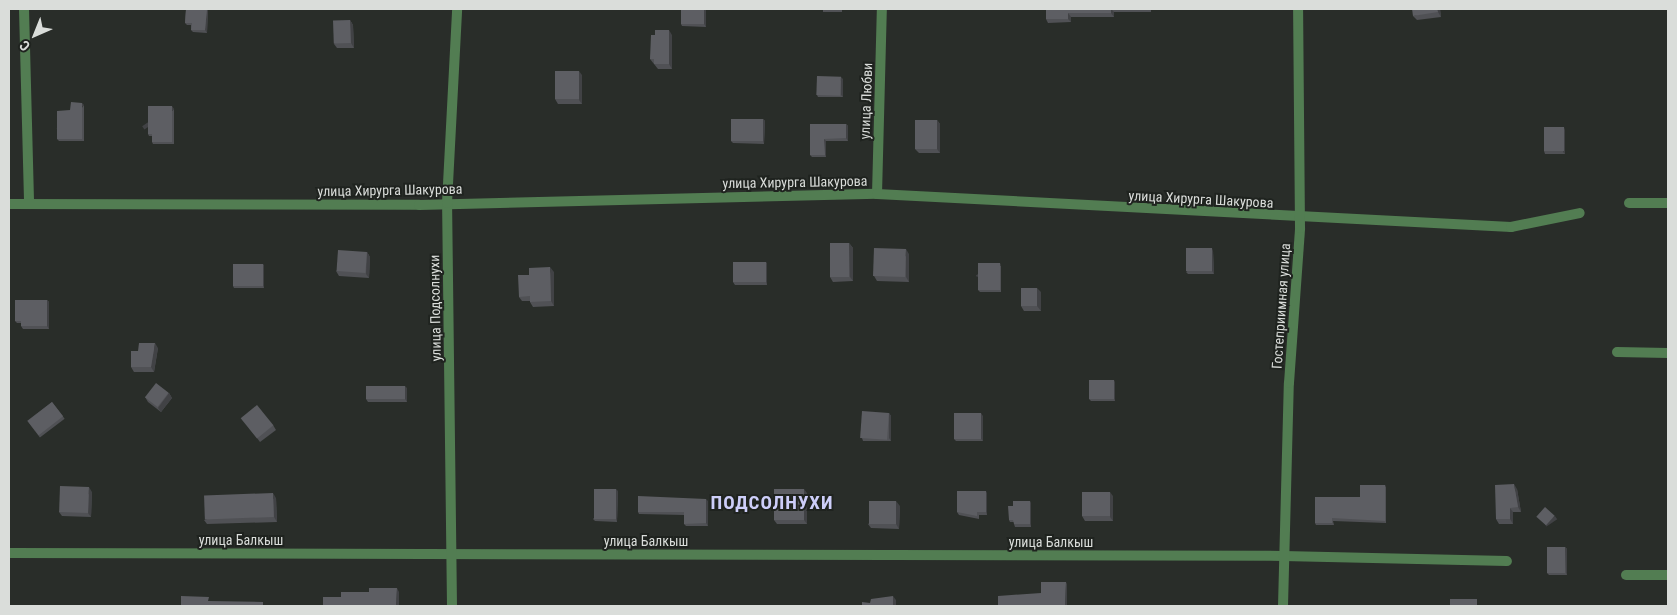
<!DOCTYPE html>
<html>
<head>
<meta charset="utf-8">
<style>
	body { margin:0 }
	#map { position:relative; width:1677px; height:615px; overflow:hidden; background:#292d29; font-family:"Roboto Condensed",sans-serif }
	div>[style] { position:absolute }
	.minor>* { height:10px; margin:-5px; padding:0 5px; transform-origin:5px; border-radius:5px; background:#527d52 }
	.tertiary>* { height:10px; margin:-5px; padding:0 5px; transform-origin:5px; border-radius:5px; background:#527d52 }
	.wall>* { inset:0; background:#505155; transform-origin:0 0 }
	.shaded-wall>* { inset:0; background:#414245; transform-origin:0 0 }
	.building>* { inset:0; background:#5d5e63; transform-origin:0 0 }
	span { translate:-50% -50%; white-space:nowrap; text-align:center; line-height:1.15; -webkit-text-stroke:4px #1f231f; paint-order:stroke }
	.street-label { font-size:14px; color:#daddda }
	.district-label { font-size:19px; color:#cdcef9; font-weight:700; letter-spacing:1px }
	.frame { position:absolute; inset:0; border:10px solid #daddda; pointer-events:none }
	.north { position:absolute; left:10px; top:10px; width:50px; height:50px; -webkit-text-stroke:4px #1f231f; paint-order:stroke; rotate:224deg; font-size:14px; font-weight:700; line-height:20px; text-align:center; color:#daddda }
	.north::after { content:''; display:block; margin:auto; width:18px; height:22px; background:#daddda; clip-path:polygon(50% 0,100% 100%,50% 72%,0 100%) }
</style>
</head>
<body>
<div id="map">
	<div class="minor">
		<div style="left:24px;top:9px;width:195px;rotate:88.5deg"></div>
		<div style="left:877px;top:194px;width:185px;rotate:-88.5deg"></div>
		<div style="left:1629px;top:203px;width:39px"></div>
		<div style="left:9px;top:204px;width:410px;rotate:0.1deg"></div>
		<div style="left:419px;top:205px;width:458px;rotate:-1.4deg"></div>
		<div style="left:877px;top:194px;width:635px;rotate:2.98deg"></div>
		<div style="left:1511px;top:227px;width:70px;rotate:-11.5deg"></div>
		<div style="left:1617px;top:352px;width:51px;rotate:1.1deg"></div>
		<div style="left:9px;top:553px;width:1274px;rotate:0.13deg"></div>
		<div style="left:1283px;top:556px;width:224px;rotate:1.3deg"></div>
		<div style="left:1626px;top:575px;width:42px"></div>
		<div style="left:1283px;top:606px;width:223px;rotate:-88.5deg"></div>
		<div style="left:1289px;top:383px;width:155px;rotate:-85.9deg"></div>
		<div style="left:1300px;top:228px;width:219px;rotate:-90.5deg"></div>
	</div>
	<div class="tertiary">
		<div style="left:452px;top:606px;width:403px;rotate:-90.7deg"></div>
		<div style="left:447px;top:203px;width:194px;rotate:-87deg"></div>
	</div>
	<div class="wall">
		<div style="clip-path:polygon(186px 9px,208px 9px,207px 33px,193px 32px,191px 30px,191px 25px,187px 25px,185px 23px)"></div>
		<div style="clip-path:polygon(706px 9px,706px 27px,682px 26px,681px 24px)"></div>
		<div style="left:823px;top:9px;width:19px;height:3px"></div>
		<div style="clip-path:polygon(1046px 9px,1151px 9px,1151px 12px,1114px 12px,1114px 17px,1071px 17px,1071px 22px,1048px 23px,1046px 19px)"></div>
		<div style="clip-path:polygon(1440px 9px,1441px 17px,1417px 20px,1413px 16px)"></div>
		<div style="clip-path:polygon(350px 20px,353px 25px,354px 48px,337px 48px,334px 44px)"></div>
		<div style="clip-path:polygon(655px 35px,672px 35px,672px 69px,658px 69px,650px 59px)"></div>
		<div style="clip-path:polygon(582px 75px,582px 104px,558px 104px,555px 99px)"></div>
		<div style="clip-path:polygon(843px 79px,843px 97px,818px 97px,817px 95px)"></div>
		<div style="clip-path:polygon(84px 105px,84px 141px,59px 141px,57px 139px)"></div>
		<div style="clip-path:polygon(174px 109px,174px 144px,153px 144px,152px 142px,152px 136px,149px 136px,148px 134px)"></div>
		<div style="clip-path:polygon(763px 119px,765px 121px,764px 144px,733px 143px,731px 141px)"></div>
		<div style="clip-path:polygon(937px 120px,940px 124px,940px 153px,919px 153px,915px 149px)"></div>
		<div style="clip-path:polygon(810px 124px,846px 124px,848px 126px,848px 141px,826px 141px,826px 157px,812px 157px,810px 155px)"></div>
		<div style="clip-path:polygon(1565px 130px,1565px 154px,1545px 154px,1544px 151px)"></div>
		<div style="clip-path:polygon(849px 243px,853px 248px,853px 281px,833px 282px,830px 277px)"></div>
		<div style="clip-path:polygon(1213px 251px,1214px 274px,1188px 274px,1186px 272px)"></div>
		<div style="clip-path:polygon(367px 252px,370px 257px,369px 278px,339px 276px,336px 271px)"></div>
		<div style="clip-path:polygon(909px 254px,909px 282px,877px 281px,874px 276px)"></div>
		<div style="clip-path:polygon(766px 262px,767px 264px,767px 285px,735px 285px,733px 282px)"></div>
		<div style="clip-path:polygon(263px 264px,264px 266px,264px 288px,234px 288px,233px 286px)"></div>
		<div style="clip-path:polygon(1001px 265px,1001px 292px,980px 292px,978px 290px)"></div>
		<div style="clip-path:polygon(554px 272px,554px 306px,533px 307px,530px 302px,530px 301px,522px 301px,519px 297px,529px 275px)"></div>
		<div style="clip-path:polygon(1041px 292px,1041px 311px,1024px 311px,1021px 306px)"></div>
		<div style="clip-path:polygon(47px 300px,49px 302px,49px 329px,23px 329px,21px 326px,21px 323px,17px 323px,15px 321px)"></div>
		<div style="clip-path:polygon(158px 348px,154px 372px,134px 372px,131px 367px,138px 351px)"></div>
		<div style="clip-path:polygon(1115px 382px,1115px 401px,1091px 401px,1089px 399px)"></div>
		<div style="clip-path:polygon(407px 388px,407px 402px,368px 402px,366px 399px)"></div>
		<div style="clip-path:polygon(169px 393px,172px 398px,161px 412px,148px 402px,145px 397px)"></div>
		<div style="left:52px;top:402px;width:21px;height:31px;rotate:53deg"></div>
		<div style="clip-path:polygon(889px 413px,891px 416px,891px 441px,863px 441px,862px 438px)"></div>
		<div style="clip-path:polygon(983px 416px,983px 441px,956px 441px,954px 439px)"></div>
		<div style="clip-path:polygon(245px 422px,273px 425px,276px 430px,260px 442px)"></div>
		<div style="clip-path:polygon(1385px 485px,1386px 487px,1386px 523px,1333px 521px,1334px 525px,1316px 525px,1315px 523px,1360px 497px)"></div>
		<div style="clip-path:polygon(1517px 489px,1521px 512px,1513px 512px,1513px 524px,1499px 524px,1496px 519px)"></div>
		<div style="clip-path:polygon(618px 491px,617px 522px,595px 521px,593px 519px)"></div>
		<div style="clip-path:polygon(92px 492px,91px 517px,62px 516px,59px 512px)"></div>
		<div style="clip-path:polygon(807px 493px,807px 524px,777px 524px,774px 520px)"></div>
		<div style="clip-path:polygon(987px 493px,987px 515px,979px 515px,979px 519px,959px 515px,957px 512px)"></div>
		<div style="clip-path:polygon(1113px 496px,1113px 521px,1085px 521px,1082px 516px)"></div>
		<div style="clip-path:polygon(276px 498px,277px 522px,207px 524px,204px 520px)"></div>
		<div style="clip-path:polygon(708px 501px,708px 526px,686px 526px,684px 524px,684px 515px,639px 514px,638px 512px)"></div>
		<div style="clip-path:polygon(1030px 501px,1031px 504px,1031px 527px,1015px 527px,1014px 524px,1014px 522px,1010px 522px,1009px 520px,1013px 506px)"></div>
		<div style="clip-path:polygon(900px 506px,899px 529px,871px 528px,868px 524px)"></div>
		<div style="clip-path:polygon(1565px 547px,1567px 549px,1567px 575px,1549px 575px,1547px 573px)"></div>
	</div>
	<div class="shaded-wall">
		<div style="clip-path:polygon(207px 9px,208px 9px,207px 33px,205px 30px)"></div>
		<div style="clip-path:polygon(704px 9px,706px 9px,706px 27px,704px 24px)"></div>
		<div style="clip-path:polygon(1111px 9px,1114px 12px,1114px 17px,1111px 13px)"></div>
		<div style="clip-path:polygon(1437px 9px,1440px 9px,1441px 17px,1438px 12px)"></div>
		<div style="clip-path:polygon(1068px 13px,1071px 17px,1071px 22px,1068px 19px)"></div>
		<div style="clip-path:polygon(350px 20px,353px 25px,354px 48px,351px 43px)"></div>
		<div style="clip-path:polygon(669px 30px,672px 35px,672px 69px,669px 64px)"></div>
		<div style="clip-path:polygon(579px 71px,582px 75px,582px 104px,579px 100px)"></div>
		<div style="clip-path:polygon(841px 77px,843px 79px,843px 97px,841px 95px)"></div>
		<div style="left:82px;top:103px;width:3px;height:36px;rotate:45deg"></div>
		<div style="left:172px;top:106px;width:4px;height:36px;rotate:56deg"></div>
		<div style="clip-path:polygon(763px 119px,765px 121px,764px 144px,763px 141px)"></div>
		<div style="clip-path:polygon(937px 120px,940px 124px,940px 153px,937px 149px)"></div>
		<div style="clip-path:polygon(846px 124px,848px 126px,848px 141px,846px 138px)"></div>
		<div style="clip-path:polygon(1564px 127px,1565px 130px,1565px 154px,1563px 152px)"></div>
		<div style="clip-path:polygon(824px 139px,826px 141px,826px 157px,825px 155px)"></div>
		<div style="clip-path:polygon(849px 243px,853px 248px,853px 281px,850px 277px)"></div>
		<div style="clip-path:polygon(1212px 248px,1213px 251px,1214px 274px,1212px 271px)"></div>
		<div style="clip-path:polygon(906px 249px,909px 254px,909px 282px,906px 277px)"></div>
		<div style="clip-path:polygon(367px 252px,370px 257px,369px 278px,366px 274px)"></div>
		<div style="clip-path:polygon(766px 262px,767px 264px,767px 285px,766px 282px)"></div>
		<div style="left:1000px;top:263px;width:2px;height:27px;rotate:63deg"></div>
		<div style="clip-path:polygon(263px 264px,264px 266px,264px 288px,263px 286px)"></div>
		<div style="clip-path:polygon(550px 267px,554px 272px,554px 306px,551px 301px)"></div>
		<div style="clip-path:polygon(1037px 288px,1041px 292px,1041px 311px,1037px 306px)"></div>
		<div style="clip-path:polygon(47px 300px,49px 302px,49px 329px,47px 326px)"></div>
		<div style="clip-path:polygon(155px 343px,158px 348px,154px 372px,151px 367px)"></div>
		<div style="clip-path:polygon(1114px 380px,1115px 382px,1115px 401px,1114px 399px)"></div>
		<div style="clip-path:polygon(405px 386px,407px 388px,407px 402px,405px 399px)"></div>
		<div style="clip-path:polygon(169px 393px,172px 398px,161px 412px,158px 408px)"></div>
		<div style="clip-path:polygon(889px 413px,891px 416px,891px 441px,889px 438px)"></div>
		<div style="clip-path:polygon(981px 413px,983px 416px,983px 441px,981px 439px)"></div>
		<div style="clip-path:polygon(1514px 484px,1517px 489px,1521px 512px,1518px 507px)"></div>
		<div style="left:1385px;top:485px;width:2px;height:36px;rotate:63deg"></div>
		<div style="clip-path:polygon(89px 487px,92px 492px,91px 517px,88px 513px)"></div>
		<div style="clip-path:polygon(616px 489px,618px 491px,617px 522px,616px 519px)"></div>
		<div style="clip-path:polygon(804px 489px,807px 493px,807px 524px,804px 520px)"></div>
		<div style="clip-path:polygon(986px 491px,987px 493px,987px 515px,986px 512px)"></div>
		<div style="clip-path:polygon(1110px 492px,1113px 496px,1113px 521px,1110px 517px)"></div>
		<div style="clip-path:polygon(273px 493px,276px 498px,277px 522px,274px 517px)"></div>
		<div style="clip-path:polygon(706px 499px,708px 501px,708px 526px,706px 523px)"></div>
		<div style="clip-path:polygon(896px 501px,900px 506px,899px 529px,896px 524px)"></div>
		<div style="clip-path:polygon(1030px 501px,1031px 504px,1031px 527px,1030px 524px)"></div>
		<div style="clip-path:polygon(1510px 508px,1513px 512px,1513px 524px,1510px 519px)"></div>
		<div style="left:1555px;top:516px;width:4px;height:13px;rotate:56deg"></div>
		<div style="clip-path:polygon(1565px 547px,1567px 549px,1567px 575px,1566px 573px)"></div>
		<div style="clip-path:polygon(1066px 582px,1067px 584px,1067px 606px,1065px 606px)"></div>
		<div style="clip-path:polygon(397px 588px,399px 592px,399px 606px,396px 606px)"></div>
		<div style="clip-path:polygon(893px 596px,896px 600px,896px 606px,893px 606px)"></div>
	</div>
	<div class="building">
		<div style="clip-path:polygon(186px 9px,207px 9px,205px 30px,191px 30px,192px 23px,185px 23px)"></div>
		<div style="left:681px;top:9px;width:23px;height:15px"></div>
		<div style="clip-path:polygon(1046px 9px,1111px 9px,1111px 13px,1068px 13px,1068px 19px,1046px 19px)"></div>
		<div style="clip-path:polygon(1412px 9px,1437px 9px,1438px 12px,1413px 16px)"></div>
		<div style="left:350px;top:20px;width:23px;height:17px;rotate:88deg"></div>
		<div style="clip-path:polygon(655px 30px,669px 30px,669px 64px,654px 64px,654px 59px,650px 59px,651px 35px,655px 35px)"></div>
		<div style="left:555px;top:71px;width:24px;height:28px"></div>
		<div style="left:817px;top:76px;width:24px;height:19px;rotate:2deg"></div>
		<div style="clip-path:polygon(71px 102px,82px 103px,82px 139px,57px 139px,57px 111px,70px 110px)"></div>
		<div style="clip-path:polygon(148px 106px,172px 106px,172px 142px,152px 142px,152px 134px,148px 134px)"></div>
		<div style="left:731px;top:119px;width:32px;height:22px"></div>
		<div style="left:915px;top:120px;width:22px;height:29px"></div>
		<div style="clip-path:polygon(810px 124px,846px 124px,846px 138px,824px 139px,825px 155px,810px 155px)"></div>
		<div style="left:1544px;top:127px;width:20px;height:24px"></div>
		<div style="left:830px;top:243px;width:19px;height:34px"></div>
		<div style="left:874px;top:248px;width:32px;height:28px;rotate:2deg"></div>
		<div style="left:1212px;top:248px;width:23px;height:26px;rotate:90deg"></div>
		<div style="left:338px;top:250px;width:29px;height:21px;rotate:4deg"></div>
		<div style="left:733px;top:262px;width:33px;height:20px"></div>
		<div style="left:978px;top:263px;width:22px;height:27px"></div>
		<div style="left:233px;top:264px;width:30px;height:22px"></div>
		<div style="clip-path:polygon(550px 267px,551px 301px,530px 302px,530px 296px,519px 297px,518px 275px,529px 275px,529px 268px)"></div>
		<div style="left:1021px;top:288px;width:16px;height:18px"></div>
		<div style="clip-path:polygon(15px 300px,47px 300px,47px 326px,21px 326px,21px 321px,15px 321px)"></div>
		<div style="clip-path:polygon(139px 343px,155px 343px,151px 367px,131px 367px,131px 351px,138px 351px)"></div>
		<div style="left:1089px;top:380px;width:25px;height:19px"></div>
		<div style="left:156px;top:383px;width:16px;height:18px;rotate:38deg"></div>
		<div style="left:366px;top:386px;width:39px;height:13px"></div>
		<div style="left:52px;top:402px;width:18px;height:31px;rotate:52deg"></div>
		<div style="left:257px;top:405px;width:26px;height:21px;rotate:51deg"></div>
		<div style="left:862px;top:411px;width:27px;height:27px;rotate:4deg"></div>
		<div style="left:954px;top:413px;width:27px;height:26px"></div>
		<div style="clip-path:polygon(1514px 484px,1518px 507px,1510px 508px,1510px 519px,1496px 519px,1495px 485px)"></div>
		<div style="clip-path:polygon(1360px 485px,1385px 485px,1385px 521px,1332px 518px,1332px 523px,1315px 523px,1315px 497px,1360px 497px)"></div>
		<div style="left:60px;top:486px;width:29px;height:26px;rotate:2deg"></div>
		<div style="left:594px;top:489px;width:22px;height:30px"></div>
		<div style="left:774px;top:489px;width:30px;height:31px"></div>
		<div style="clip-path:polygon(957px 491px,986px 491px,986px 512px,977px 512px,977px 516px,957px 512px)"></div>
		<div style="left:1082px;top:492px;width:28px;height:24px"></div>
		<div style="left:273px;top:493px;width:24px;height:69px;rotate:88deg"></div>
		<div style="clip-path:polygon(638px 496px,706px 499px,706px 523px,684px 524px,684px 512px,638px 512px)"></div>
		<div style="left:869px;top:501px;width:27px;height:23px"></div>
		<div style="clip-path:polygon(1013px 501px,1030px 501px,1030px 524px,1014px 524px,1013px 520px,1009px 520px,1008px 506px,1013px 506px)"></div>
		<div style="left:1545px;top:507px;width:13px;height:13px;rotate:42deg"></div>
		<div style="left:1547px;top:547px;width:18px;height:26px"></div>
		<div style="clip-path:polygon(1041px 582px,1066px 582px,1065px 606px,998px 606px,998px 596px,1041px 593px)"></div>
		<div style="clip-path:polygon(369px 588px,397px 588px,396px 606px,323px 606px,323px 597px,341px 597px,341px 592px,369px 592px)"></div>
		<div style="clip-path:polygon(181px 596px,209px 597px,208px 601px,263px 602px,263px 606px,181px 606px)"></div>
		<div style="clip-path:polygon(893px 596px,893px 606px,862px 606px,862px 602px,870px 603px,871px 599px)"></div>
		<div style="left:1450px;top:599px;width:27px;height:7px"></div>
	</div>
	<div class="street-label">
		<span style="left:866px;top:101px;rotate:-88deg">улица Любви</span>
		<span style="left:795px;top:182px;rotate:-1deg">улица Хирурга Шакурова</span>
		<span style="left:390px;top:190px;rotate:-1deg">улица Хирурга Шакурова</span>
		<span style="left:1201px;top:199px;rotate:3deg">улица Хирурга Шакурова</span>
		<span style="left:1281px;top:306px;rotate:-86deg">Гостеприимная улица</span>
		<span style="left:435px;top:308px;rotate:-91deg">улица Подсолнухи</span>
		<span style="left:241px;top:540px">улица Балкыш</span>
		<span style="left:646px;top:541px">улица Балкыш</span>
		<span style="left:1051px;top:542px">улица Балкыш</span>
	</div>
	<div class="district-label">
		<span style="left:772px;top:503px">ПОДСОЛНУХИ</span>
	</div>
	<div class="frame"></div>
	<div class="north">С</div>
</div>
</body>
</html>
